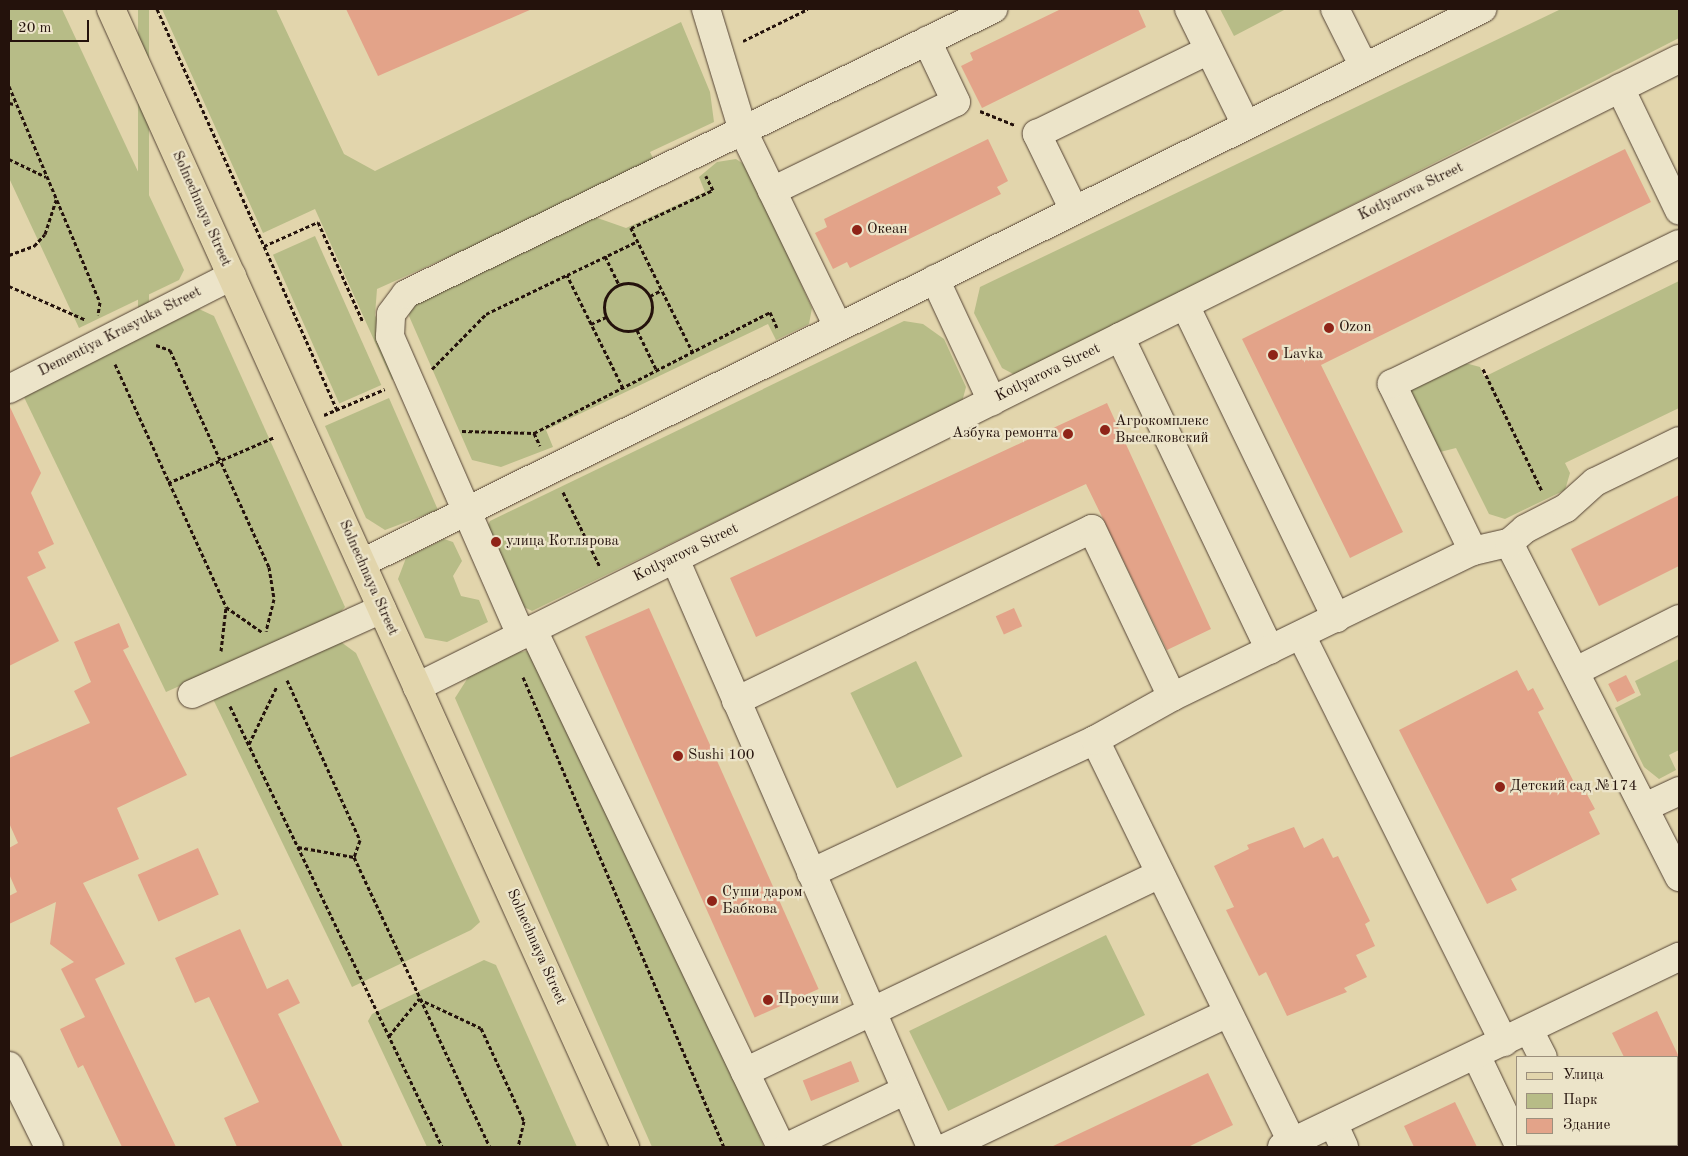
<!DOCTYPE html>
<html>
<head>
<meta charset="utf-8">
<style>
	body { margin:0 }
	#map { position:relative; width:1688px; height:1156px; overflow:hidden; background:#e2d5ac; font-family:"Old Standard TT",serif }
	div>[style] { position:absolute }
	.green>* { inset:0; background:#b7bc87; transform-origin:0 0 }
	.building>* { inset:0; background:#e3a389; transform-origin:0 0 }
	.path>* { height:3px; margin-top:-1.5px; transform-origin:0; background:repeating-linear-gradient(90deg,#24120c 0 4px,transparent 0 6.5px) }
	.path>.ring { margin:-1.5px; padding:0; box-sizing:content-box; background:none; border:3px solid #24120c; border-radius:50% }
	.roads { filter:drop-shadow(0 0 1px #544334) drop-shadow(0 0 1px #544334) }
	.minor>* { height:28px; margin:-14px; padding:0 14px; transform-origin:14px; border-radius:14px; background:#ece4c9 }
	.major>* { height:28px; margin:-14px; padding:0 14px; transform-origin:14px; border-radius:14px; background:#e2d5ac }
	.dots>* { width:14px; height:14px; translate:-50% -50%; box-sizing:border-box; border:2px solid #ece4c9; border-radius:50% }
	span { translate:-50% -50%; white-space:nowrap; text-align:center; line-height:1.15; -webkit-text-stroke:4.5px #ece4c9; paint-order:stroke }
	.street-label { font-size:15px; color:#24120c }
	.poi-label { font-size:15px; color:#24120c }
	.left { translate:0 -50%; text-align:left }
	.right { translate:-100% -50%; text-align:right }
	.frame { position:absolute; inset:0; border:10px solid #24120c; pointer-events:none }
	.legend { position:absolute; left:1516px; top:1056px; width:162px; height:90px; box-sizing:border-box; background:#ece4c9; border:1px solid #9c907d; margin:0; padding:6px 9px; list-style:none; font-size:15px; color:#24120c }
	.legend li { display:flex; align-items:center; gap:10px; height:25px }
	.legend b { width:25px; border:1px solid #9c907d }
	.scale { position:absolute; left:10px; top:20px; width:79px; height:22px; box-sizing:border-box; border:2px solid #24120c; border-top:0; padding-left:6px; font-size:15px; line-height:18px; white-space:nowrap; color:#24120c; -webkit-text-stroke:4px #ece4c9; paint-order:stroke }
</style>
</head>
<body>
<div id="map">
	<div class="green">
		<div style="clip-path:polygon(9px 9px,62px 9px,184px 270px,179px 280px,79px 328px,9px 178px)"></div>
		<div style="left:138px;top:9px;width:11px;height:443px"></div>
		<div style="clip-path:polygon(162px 9px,276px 9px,344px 154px,375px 171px,681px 22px,710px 92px,714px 122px,650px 152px,656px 164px,377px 289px,375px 315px,401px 375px,392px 380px,315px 209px,263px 233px)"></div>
		<div style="clip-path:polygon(1220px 9px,1286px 9px,1234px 36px)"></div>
		<div style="clip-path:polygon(1561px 9px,1679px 9px,1679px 38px,1017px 376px,1002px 368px,974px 313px,980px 287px)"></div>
		<div style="clip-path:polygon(736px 159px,748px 167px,812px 308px,809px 324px,776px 340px,768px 324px,546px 430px,553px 447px,501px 467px,472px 460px,409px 316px,412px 298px,589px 215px,626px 228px,705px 192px,699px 177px,717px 162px)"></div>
		<div style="left:315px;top:236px;width:163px;height:46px;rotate:66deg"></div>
		<div style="clip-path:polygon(1679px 281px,1679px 408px,1565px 463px,1570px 473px,1565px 490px,1505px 519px,1489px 514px,1456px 448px,1436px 453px,1409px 394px,1413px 388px,1465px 363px,1480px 367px,1484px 377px)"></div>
		<div style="clip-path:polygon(199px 309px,214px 316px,345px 607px,337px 616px,166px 692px,22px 393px)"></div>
		<div style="clip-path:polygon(904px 321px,923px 324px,944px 339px,966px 387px,962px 402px,532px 611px,520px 605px,486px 529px,490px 521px)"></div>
		<div style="clip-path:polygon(389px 398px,438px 510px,385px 530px,366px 518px,325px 426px)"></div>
		<div style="clip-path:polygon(444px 539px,453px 542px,462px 561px,453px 576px,461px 596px,479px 600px,488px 622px,447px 642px,425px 638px,398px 579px,406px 558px)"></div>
		<div style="clip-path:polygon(341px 642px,356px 653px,480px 922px,471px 930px,352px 987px,213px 699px,321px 646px)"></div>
		<div style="clip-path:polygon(536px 650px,558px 663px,764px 1147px,652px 1147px,455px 698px,469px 676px,519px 652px)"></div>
		<div style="clip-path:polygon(1679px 659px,1679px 750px,1669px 755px,1676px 770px,1659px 779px,1644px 767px,1615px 708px,1641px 695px,1635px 681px)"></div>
		<div style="left:916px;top:661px;width:106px;height:73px;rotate:64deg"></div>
		<div style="left:1106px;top:935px;width:89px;height:219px;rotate:64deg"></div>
		<div style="clip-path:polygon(484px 960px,496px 965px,577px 1147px,427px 1147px,368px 1021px,372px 1014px)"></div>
	</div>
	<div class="building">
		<div style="clip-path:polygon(346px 9px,532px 9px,378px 76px)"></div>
		<div style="clip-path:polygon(1061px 9px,1138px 9px,1146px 27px,982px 108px,961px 66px,973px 60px,970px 53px)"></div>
		<div style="clip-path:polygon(988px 139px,1008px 181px,997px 187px,1001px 194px,850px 268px,847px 262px,833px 269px,815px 233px,827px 227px,824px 219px)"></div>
		<div style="clip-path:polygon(1625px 149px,1651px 202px,1321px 365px,1403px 532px,1350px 558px,1242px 339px)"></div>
		<div style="clip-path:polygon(1107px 403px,1211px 629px,1167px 650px,1086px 484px,756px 637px,730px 578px)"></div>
		<div style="clip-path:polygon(9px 405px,41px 473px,31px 493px,54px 544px,38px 552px,46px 568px,27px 577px,59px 641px,9px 666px)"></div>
		<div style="clip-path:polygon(1679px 495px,1679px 566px,1599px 606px,1571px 549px)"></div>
		<div style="left:649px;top:608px;width:417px;height:70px;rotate:66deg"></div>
		<div style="left:1014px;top:608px;width:20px;height:20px;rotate:66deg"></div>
		<div style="clip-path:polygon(119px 623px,129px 647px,123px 650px,187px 775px,117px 808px,139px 859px,83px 883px,125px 964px,95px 979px,176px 1147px,122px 1147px,83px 1065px,78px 1068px,60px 1029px,85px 1017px,61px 969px,74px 962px,50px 944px,56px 902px,9px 924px,9px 896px,17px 892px,9px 874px,9px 848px,18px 843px,9px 823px,9px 758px,90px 723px,74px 691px,91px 682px,74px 642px)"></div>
		<div style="clip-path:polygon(1517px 670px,1528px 691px,1533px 688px,1544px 709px,1538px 712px,1578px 790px,1583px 787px,1595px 809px,1589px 812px,1600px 834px,1511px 879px,1517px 890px,1487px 904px,1399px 730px)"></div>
		<div style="left:1626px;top:675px;width:20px;height:20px;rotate:63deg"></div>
		<div style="clip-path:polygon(1294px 827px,1304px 848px,1323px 838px,1333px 858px,1338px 856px,1370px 921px,1365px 924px,1375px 946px,1356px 955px,1367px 977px,1344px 988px,1347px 992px,1287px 1016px,1266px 972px,1259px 976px,1226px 910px,1234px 907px,1214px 866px,1249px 849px,1247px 845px)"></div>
		<div style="left:198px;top:848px;width:51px;height:66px;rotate:66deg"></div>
		<div style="clip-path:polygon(240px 929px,267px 989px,288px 979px,300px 1003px,278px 1014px,343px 1147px,237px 1147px,224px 1118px,259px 1102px,209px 997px,195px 1003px,175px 958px)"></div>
		<div style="clip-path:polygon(1657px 1011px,1679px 1057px,1624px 1057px,1612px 1033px)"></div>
		<div style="left:851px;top:1061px;width:22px;height:52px;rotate:68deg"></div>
		<div style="clip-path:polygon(1208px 1073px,1233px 1125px,1188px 1147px,1051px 1147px)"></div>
		<div style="clip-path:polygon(1455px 1102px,1477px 1147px,1414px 1147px,1404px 1126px)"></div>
	</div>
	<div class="path">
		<div style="left:157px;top:9px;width:260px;rotate:65.7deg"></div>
		<div style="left:264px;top:246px;width:59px;rotate:-24deg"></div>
		<div style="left:318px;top:222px;width:110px;rotate:65.8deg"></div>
		<div style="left:743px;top:41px;width:72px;rotate:-26.2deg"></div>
		<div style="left:9px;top:86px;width:234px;rotate:67.2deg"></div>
		<div style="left:100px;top:302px;width:13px;rotate:99deg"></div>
		<div style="left:9px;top:103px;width:5px;rotate:11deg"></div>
		<div style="left:980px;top:111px;width:37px;rotate:22deg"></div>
		<div style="left:9px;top:159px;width:41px;rotate:25.9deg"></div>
		<div style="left:264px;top:246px;width:180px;rotate:66deg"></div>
		<div style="left:9px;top:255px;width:27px;rotate:-20deg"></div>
		<div style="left:34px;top:246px;width:16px;rotate:-47deg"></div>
		<div style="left:45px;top:234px;width:36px;rotate:-72deg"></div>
		<div style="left:605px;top:256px;width:32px;rotate:64deg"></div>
		<div class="ring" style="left:604px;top:283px;width:45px;height:45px"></div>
		<div style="left:9px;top:286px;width:84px;rotate:23.8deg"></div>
		<div style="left:650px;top:296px;width:13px;rotate:-27deg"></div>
		<div style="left:591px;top:324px;width:17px;rotate:-25deg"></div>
		<div style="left:637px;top:330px;width:46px;rotate:64deg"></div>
		<div style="left:156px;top:345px;width:15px;rotate:20deg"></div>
		<div style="left:170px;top:350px;width:239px;rotate:65.5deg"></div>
		<div style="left:269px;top:567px;width:32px;rotate:81deg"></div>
		<div style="left:274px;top:599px;width:33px;rotate:104deg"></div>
		<div style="left:693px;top:353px;width:140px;rotate:-116.4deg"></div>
		<div style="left:631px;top:228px;width:90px;rotate:-24.9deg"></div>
		<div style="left:713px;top:190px;width:16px;rotate:-117deg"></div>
		<div style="left:115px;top:364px;width:267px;rotate:65.4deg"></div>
		<div style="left:226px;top:607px;width:44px;rotate:34.8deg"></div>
		<div style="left:432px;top:369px;width:77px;rotate:-45.5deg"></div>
		<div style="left:486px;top:314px;width:90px;rotate:-25.7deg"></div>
		<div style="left:1483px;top:369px;width:136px;rotate:64.2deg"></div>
		<div style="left:623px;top:388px;width:126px;rotate:-116.4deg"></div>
		<div style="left:567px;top:275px;width:79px;rotate:-25.6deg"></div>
		<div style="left:324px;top:415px;width:66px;rotate:-23.1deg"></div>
		<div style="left:462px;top:431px;width:72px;rotate:1.6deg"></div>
		<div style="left:534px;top:433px;width:265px;rotate:-27.1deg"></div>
		<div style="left:770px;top:312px;width:17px;rotate:66deg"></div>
		<div style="left:534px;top:433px;width:14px;rotate:65deg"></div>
		<div style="left:168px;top:483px;width:116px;rotate:-23.3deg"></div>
		<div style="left:563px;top:492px;width:84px;rotate:63.7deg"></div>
		<div style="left:221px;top:651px;width:44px;rotate:-83.5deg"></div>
		<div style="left:523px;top:677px;width:511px;rotate:66.85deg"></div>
		<div style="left:287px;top:680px;width:176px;rotate:65.5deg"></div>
		<div style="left:360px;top:840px;width:18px;rotate:109deg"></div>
		<div style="left:354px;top:857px;width:320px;rotate:64.9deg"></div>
		<div style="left:230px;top:706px;width:489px;rotate:64.3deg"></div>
		<div style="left:249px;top:744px;width:64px;rotate:-64.2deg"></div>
		<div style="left:298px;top:847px;width:57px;rotate:10.1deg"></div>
		<div style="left:389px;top:1036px;width:48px;rotate:-51deg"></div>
		<div style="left:419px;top:999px;width:68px;rotate:25.1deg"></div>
		<div style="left:481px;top:1028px;width:102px;rotate:65.2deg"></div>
		<div style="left:524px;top:1121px;width:27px;rotate:103deg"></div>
	</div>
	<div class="roads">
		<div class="minor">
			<div style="left:706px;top:9px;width:127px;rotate:73.1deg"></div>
			<div style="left:743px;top:131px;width:218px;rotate:64.1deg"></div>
			<div style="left:1189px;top:9px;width:129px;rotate:63.8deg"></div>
			<div style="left:1335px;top:9px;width:65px;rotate:63.4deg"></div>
			<div style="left:1620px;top:88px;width:136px;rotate:64.2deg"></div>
			<div style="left:772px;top:191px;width:204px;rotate:-25.8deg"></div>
			<div style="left:956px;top:102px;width:68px;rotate:-115.4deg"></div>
			<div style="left:1074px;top:210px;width:85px;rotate:-116deg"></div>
			<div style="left:1037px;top:134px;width:191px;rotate:-26deg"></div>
			<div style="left:935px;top:279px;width:135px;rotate:65deg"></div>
			<div style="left:1185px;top:305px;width:348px;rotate:64.2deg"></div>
			<div style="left:1120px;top:337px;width:347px;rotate:64.4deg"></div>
			<div style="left:9px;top:389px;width:250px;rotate:-26.9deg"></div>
			<div style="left:1509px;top:543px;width:375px;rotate:63deg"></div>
			<div style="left:1473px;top:551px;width:186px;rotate:-115.9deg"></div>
			<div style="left:1392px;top:384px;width:319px;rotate:-26deg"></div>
			<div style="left:675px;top:559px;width:641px;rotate:66.47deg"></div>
			<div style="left:362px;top:563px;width:1250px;rotate:-26.32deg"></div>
			<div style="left:533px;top:630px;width:573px;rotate:64.37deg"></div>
			<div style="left:521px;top:635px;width:326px;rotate:-113.7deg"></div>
			<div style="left:390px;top:336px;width:22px;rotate:-87deg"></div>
			<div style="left:391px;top:314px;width:25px;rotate:-53deg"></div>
			<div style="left:406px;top:294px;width:653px;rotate:-25.9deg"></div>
			<div style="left:1301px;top:635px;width:455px;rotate:63.5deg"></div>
			<div style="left:1576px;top:671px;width:115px;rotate:-26.8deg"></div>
			<div style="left:417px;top:687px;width:1410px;rotate:-26.46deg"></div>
			<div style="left:192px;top:694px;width:208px;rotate:-24.1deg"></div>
			<div style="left:736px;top:701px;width:395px;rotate:-25.8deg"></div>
			<div style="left:1092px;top:529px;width:186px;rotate:64.5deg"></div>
			<div style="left:1095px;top:740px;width:449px;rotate:63.9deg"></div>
			<div style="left:1645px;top:807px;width:38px;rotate:-25deg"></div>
			<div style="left:811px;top:873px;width:314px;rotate:-25.1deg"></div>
			<div style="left:1095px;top:740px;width:88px;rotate:-29.2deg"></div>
			<div style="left:1172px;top:697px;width:335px;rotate:-25.9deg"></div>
			<div style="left:1473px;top:551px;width:37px;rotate:-13deg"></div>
			<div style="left:1509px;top:543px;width:21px;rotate:-41deg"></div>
			<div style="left:1525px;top:529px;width:46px;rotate:-27.1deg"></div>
			<div style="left:1566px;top:508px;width:39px;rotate:-42deg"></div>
			<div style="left:1595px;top:482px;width:93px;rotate:-26deg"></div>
			<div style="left:1529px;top:1030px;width:30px;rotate:63deg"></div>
			<div style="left:1476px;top:1055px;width:95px;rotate:64.5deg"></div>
			<div style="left:9px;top:1066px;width:90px;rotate:63.7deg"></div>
			<div style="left:745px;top:1072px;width:460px;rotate:-25.5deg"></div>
			<div style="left:1333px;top:1123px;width:26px;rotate:65deg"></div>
			<div style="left:1587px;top:1145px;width:2px;rotate:63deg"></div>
			<div style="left:787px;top:1147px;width:130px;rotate:-25.6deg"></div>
			<div style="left:947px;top:1147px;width:311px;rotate:-25.5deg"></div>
			<div style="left:1282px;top:1147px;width:440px;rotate:-25.6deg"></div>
		</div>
		<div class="major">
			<div style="left:111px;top:9px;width:1249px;rotate:65.69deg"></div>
		</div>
	</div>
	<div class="dots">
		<div style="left:857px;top:230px;background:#8f2418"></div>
		<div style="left:1329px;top:328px;background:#8f2418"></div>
		<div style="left:1273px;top:355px;background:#8f2418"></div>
		<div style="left:1105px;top:430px;background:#8f2418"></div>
		<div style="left:1068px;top:434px;background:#8f2418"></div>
		<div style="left:496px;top:542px;background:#8f2418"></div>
		<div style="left:678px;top:756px;background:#8f2418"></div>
		<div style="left:1500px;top:787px;background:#8f2418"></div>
		<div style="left:712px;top:901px;background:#8f2418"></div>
		<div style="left:768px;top:1000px;background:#8f2418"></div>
	</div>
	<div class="street-label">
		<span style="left:1411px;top:192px;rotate:-26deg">Kotlyarova Street</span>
		<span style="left:201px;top:209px;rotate:66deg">Solnechnaya Street</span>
		<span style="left:120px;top:332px;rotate:-27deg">Dementiya Krasyuka Street</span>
		<span style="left:1048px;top:373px;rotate:-26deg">Kotlyarova Street</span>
		<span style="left:686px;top:553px;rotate:-26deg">Kotlyarova Street</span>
		<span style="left:368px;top:578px;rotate:66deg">Solnechnaya Street</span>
		<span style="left:536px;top:947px;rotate:66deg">Solnechnaya Street</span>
	</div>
	<div class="poi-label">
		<span class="left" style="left:867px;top:230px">Океан</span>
		<span class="left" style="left:1339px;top:328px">Ozon</span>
		<span class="left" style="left:1283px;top:355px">Lavka</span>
		<span class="left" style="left:1115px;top:430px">Агрокомплекс<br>Выселковский</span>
		<span class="right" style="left:1058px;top:434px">Азбука ремонта</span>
		<span class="left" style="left:506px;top:542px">улица Котлярова</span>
		<span class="left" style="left:688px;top:756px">Sushi 100</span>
		<span class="left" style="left:1510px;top:787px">Детский сад №174</span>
		<span class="left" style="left:722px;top:901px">Суши даром<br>Бабкова</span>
		<span class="left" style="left:778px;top:1000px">Просуши</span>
	</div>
	<div class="frame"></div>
	<ul class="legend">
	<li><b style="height:6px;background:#e2d5ac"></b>Улица</li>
	<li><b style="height:14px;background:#b7bc87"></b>Парк</li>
	<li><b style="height:14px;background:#e3a389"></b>Здание</li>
	</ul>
	<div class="scale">20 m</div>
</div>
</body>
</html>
